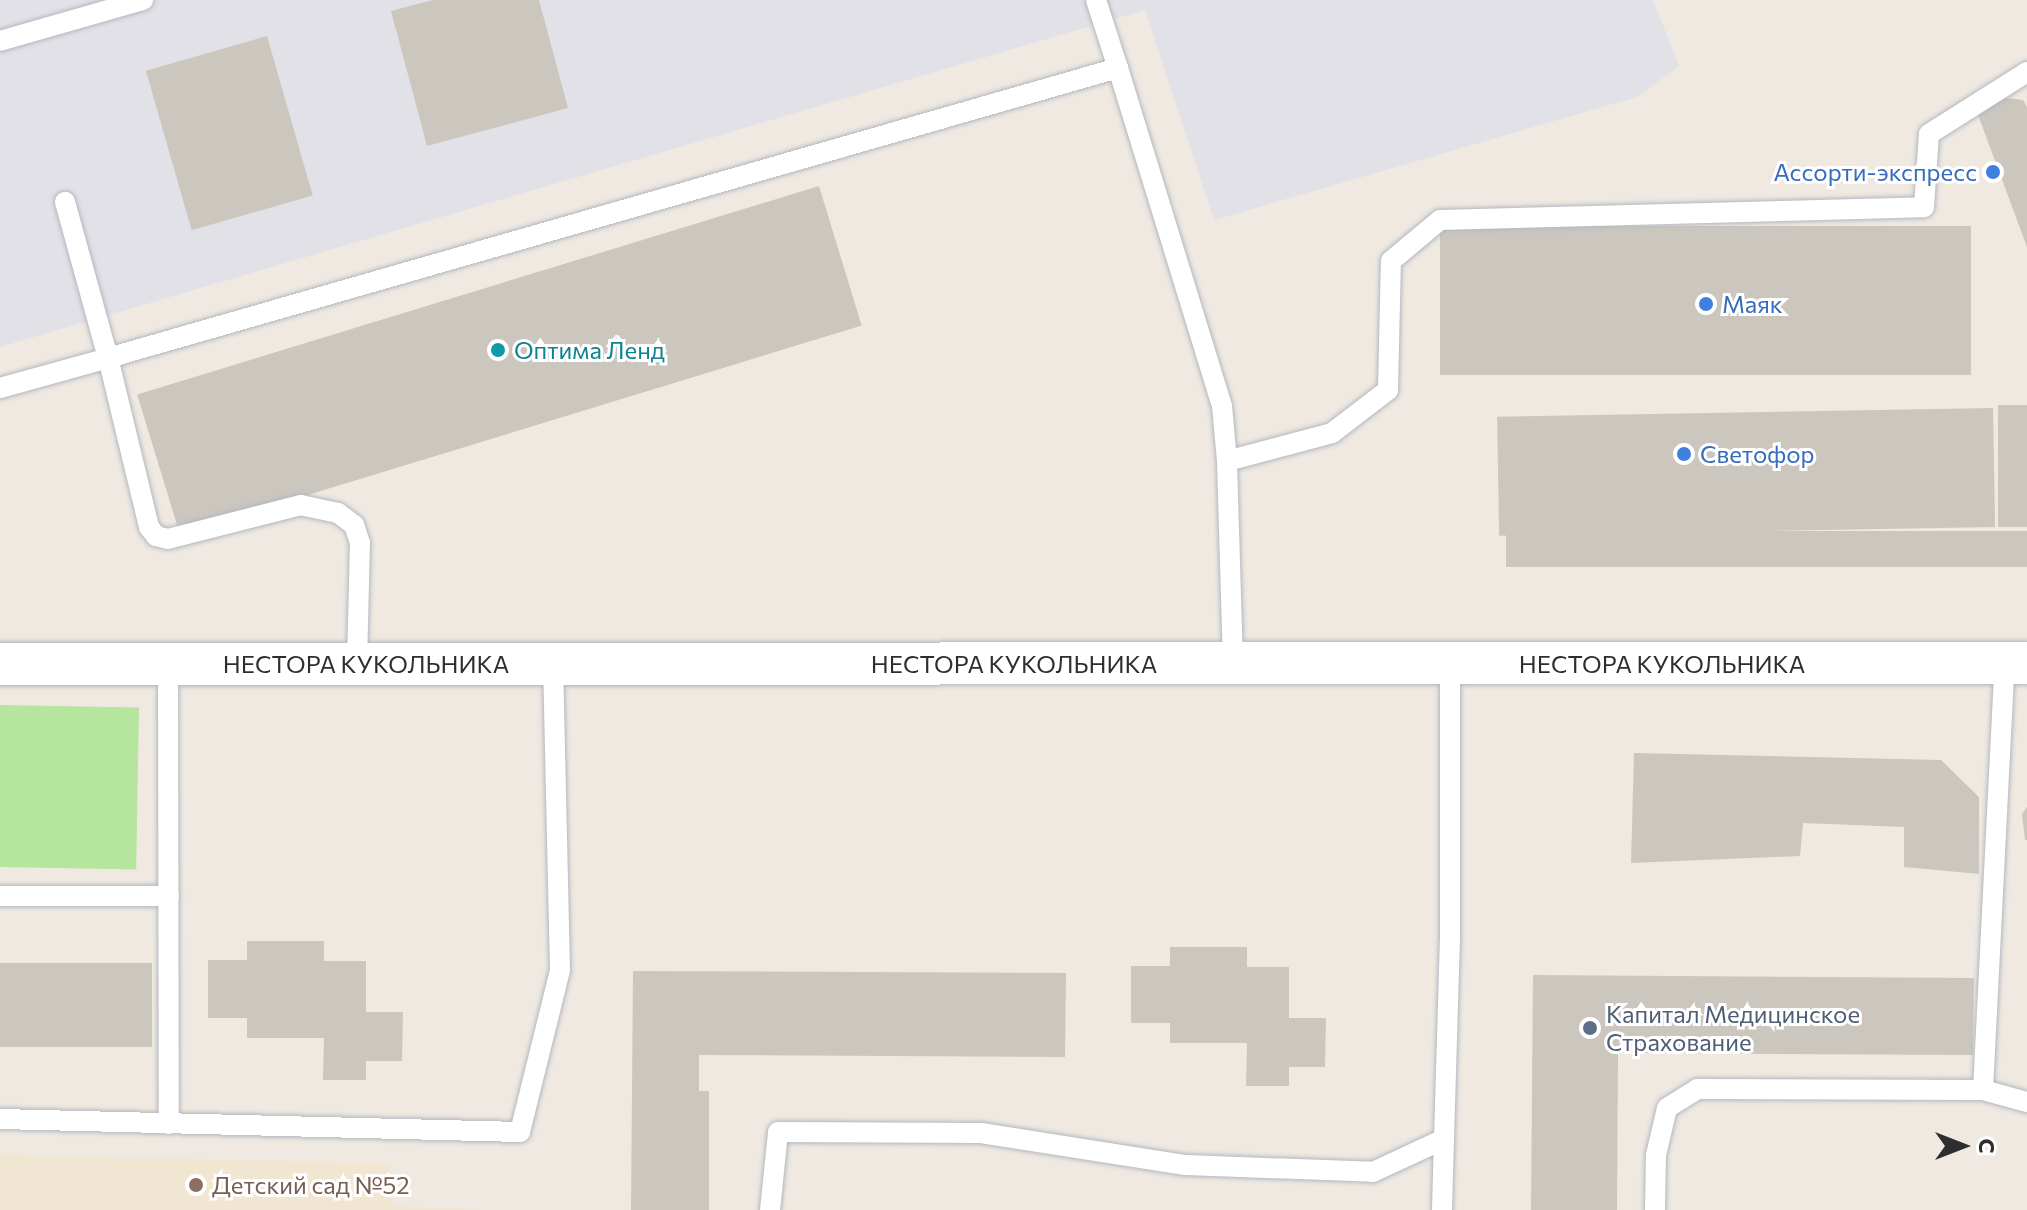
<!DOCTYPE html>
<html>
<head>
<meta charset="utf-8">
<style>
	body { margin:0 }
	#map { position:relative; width:2027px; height:1210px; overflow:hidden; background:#efe9e1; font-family:Commissioner,sans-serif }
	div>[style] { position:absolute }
	.industrial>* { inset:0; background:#e3e1e8 }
	.education>* { inset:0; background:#f0e6d1 }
	.green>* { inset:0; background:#b6e59e; transform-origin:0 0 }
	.building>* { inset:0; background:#cbc7bf; transform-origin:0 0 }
	.roads { filter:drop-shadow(0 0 2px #b4b7c1) drop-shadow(0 0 2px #b4b7c1) }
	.service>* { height:20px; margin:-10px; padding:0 10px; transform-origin:10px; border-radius:10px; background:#fff }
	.minor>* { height:42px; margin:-21px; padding:0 21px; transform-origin:21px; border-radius:21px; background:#fff }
	.dots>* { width:22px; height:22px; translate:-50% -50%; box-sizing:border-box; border:4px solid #fff; border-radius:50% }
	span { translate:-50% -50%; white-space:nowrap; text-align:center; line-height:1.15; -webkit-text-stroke:6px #fff; paint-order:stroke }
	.shop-label { font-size:24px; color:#366cbe }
	.right { translate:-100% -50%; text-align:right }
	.left { translate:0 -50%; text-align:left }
	.culture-label { font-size:24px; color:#0d838f }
	.street-label { font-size:24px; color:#2e2e2e }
	.service-label { font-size:24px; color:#4e5e75 }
	.education-label { font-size:24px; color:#785e54 }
	.north { position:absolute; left:1923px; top:1106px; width:80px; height:80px; -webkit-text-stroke:6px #fff; paint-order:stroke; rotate:90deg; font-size:22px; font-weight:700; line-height:32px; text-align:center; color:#2e2e2e }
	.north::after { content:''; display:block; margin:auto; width:28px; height:36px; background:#2e2e2e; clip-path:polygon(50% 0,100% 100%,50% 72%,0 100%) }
</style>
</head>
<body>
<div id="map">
	<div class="industrial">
		<div style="clip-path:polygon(0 0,1653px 0,1679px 66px,1637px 97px,1214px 220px,1145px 10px,0 347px)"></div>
	</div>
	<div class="education">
		<div style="clip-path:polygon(0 1154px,391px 1164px,391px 1206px,484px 1210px,0 1210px)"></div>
	</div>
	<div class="green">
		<div style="left:0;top:705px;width:139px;height:162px;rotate:1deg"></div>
	</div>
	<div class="building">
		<div style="clip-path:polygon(433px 0,539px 0,568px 108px,427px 146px,391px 11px)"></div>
		<div style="left:267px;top:36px;width:166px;height:126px;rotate:74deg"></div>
		<div style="clip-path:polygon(1999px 97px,2023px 100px,2027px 107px,2027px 247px,1978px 115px)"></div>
		<div style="left:819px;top:186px;width:146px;height:713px;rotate:73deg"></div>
		<div style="left:1971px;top:226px;width:149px;height:531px;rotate:90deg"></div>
		<div style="left:1998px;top:405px;width:29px;height:122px"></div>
		<div style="left:1993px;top:408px;width:119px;height:496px;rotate:89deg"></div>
		<div style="left:2027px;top:531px;width:36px;height:521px;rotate:90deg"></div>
		<div style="clip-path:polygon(1634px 753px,1941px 760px,1979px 797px,1979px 874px,1904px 867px,1904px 827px,1803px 823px,1800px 856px,1631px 863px)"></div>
		<div style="clip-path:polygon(2027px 807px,2027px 840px,2025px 840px,2022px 814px)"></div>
		<div style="clip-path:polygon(247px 941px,324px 941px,324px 961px,366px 961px,366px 1012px,403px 1012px,402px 1061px,366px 1061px,366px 1080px,323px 1080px,324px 1038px,247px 1038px,247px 1018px,208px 1018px,208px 960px,247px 960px)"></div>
		<div style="clip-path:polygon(1170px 947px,1247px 947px,1247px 967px,1289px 967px,1289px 1018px,1326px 1018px,1325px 1067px,1289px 1067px,1289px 1086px,1246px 1086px,1247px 1043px,1170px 1043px,1170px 1023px,1131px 1023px,1131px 966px,1170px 966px)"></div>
		<div style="left:0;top:963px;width:152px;height:84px"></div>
		<div style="clip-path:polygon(633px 971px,1066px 973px,1065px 1057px,699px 1055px,699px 1091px,709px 1091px,709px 1210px,631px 1210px)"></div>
		<div style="clip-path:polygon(1533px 975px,1974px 978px,1973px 1055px,1618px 1053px,1617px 1210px,1531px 1210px)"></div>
	</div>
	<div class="roads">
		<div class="service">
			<div style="left:1096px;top:0;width:71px;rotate:72.1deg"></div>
			<div style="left:0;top:41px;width:149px;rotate:-16deg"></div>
			<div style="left:0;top:388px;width:112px;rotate:-15.5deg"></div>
			<div style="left:108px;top:358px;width:162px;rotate:-105.4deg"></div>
			<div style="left:168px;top:664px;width:460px;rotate:89.9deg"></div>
			<div style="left:357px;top:664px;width:121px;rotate:-88.6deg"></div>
			<div style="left:360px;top:543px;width:19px;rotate:-108deg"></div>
			<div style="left:354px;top:525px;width:20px;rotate:-143deg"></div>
			<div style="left:338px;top:513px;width:38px;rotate:-168deg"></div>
			<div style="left:301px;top:505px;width:137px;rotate:165.7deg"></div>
			<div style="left:168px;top:539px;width:12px;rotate:-166deg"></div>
			<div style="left:156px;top:536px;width:11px;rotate:-128deg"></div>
			<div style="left:149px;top:527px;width:174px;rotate:-103.6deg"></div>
			<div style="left:108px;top:358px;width:1051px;rotate:-16.02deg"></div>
			<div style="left:1118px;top:68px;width:354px;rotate:72.9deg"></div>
			<div style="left:1222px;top:406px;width:55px;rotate:84.8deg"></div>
			<div style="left:1233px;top:664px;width:203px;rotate:-91.7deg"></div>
			<div style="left:1227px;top:461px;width:109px;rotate:-14.9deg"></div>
			<div style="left:1332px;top:433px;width:71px;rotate:-37.5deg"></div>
			<div style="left:1388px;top:390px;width:129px;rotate:-88.7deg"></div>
			<div style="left:1391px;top:261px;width:64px;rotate:-39.9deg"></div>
			<div style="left:1440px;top:220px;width:484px;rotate:-1.5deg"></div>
			<div style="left:1924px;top:207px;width:73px;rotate:-86.1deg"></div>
			<div style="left:1929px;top:134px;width:116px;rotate:-32.3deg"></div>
			<div style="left:0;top:896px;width:169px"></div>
			<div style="left:1983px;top:1090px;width:428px;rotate:-87.1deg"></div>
			<div style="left:0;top:1119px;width:520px;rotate:1.43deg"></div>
			<div style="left:520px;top:1132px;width:167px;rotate:-76.1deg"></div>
			<div style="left:560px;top:970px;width:306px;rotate:-91.3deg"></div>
			<div style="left:770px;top:1210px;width:78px;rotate:-84.1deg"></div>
			<div style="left:778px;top:1132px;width:203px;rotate:0.3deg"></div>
			<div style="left:981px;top:1133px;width:207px;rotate:8.9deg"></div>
			<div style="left:1186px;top:1165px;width:187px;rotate:2.1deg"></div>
			<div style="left:1373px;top:1172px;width:78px;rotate:-24.9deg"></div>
			<div style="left:1444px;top:1139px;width:199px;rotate:-88.3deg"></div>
			<div style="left:1450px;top:940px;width:276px;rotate:-90deg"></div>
			<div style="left:1442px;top:1210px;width:71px;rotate:-88.4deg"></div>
			<div style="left:1655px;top:1210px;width:55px;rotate:-89deg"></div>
			<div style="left:1656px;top:1155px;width:48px;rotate:-76.8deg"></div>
			<div style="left:1667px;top:1108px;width:36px;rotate:-32deg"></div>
			<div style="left:1697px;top:1089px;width:286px;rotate:0.2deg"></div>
			<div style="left:1983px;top:1090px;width:46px;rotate:15.3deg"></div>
		</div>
		<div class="minor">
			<div style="left:0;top:664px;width:2027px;rotate:-0.03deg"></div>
		</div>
	</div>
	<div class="dots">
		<div style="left:1993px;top:172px;background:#3f7fe0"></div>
		<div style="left:1706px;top:304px;background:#3f7fe0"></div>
		<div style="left:498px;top:350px;background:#0f9aa8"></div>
		<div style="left:1684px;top:454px;background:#3f7fe0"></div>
		<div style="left:1590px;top:1028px;background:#5c6f8a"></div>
		<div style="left:196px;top:1185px;background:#8d6e63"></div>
	</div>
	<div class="shop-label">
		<span class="right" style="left:1977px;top:172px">Ассорти-экспресс</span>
		<span class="left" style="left:1722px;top:304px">Маяк</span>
		<span class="left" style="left:1700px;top:454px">Светофор</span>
	</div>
	<div class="culture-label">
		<span class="left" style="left:514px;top:350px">Оптима Ленд</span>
	</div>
	<div class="street-label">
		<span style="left:366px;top:664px">НЕСТОРА КУКОЛЬНИКА</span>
		<span style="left:1014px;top:664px">НЕСТОРА КУКОЛЬНИКА</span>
		<span style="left:1662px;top:664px">НЕСТОРА КУКОЛЬНИКА</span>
	</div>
	<div class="service-label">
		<span class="left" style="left:1606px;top:1028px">Капитал Медицинское<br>Страхование</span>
	</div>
	<div class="education-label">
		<span class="left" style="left:212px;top:1185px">Детский сад №52</span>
	</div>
	<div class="north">С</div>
</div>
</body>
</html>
